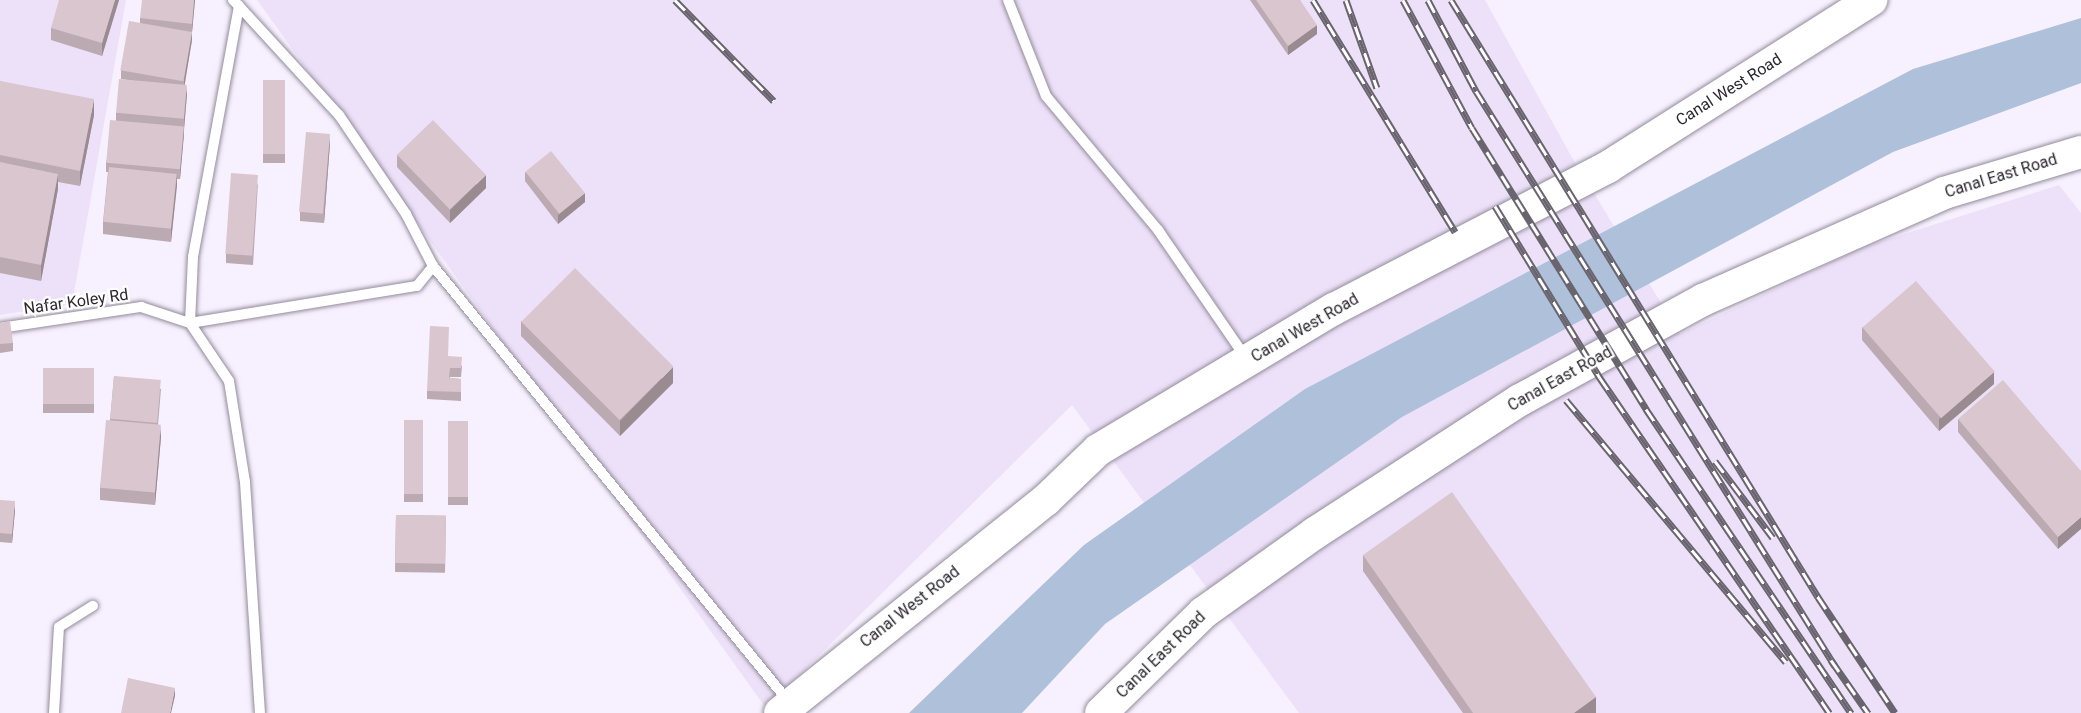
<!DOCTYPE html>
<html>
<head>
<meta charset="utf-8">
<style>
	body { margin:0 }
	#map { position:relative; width:2081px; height:713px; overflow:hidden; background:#f7f0fe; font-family:Roboto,sans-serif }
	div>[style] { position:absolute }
	.built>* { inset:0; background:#ede1f9 }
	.water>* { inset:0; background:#aec0da }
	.roads { filter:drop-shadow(0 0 2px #938b9b) drop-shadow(0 0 2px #938b9b) }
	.lane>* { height:10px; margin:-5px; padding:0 5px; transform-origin:5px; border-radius:5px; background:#fff }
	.secondary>* { height:32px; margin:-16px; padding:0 16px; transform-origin:16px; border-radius:16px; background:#fff }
	.rail>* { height:7px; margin-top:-3.5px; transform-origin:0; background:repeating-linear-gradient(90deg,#fff 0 14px,#69646d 0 28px); box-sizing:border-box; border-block:2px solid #69646d }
	.wall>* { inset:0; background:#bbaab1; transform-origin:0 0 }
	.shaded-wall>* { inset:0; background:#998b90 }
	.building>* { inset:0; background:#dac6ce; transform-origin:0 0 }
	span { translate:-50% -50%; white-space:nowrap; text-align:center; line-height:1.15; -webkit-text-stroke:4.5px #fff; paint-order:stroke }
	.street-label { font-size:16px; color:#2a272d }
</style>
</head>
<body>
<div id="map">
	<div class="built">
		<div style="clip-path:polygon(0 0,126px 0,72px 304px,0 315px)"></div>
		<div style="clip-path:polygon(257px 0,1485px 0,1570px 154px,1680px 334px,1863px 247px,2059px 185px,2081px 213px,2081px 713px,1299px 713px,1072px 405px,766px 708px)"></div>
	</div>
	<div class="water">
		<div style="clip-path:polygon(2081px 18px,2081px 83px,1893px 152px,1402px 417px,1105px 624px,1022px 713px,909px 713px,1084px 545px,1305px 389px,1913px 69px)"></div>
	</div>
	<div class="roads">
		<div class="lane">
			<div style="left:233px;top:0;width:8px;rotate:45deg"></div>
			<div style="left:239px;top:6px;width:255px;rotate:100.4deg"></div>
			<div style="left:193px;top:257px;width:66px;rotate:92.6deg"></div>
			<div style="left:190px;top:323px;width:70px;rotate:56.1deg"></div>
			<div style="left:229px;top:381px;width:102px;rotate:81deg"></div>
			<div style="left:245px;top:482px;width:231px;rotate:86.3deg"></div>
			<div style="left:1008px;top:0;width:103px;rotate:68.4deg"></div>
			<div style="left:1046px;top:96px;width:175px;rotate:50.1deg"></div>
			<div style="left:1158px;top:230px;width:155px;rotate:55.5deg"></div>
			<div style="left:239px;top:6px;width:148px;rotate:47.5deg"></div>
			<div style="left:339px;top:115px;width:120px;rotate:55.9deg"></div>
			<div style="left:406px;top:214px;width:59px;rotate:62.6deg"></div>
			<div style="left:433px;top:266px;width:563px;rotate:50.77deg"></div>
			<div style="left:0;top:328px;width:143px;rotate:-8.5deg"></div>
			<div style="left:141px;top:307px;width:52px;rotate:18.1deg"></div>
			<div style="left:190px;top:323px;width:230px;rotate:-9.3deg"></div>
			<div style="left:417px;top:286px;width:26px;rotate:-51deg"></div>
			<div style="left:54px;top:713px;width:86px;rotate:-86.7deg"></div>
			<div style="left:59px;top:627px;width:40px;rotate:-32deg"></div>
		</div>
		<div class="secondary">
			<div style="left:780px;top:713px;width:341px;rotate:-38.7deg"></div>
			<div style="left:1046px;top:500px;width:72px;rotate:-43.9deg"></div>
			<div style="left:1098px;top:450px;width:275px;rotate:-30.9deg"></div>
			<div style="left:1334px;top:309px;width:309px;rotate:-27.4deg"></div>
			<div style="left:1608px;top:167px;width:312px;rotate:-32.4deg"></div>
			<div style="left:1101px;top:713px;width:143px;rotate:-44.4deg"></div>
			<div style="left:1203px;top:613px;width:138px;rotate:-35.5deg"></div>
			<div style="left:1315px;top:533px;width:244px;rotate:-33deg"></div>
			<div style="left:1520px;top:400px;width:209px;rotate:-28.7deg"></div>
			<div style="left:1703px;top:300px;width:264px;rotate:-23.9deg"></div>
			<div style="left:1944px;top:193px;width:143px;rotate:-16.7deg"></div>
		</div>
	</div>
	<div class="rail">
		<div style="left:675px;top:0;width:141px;rotate:45.6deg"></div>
		<div style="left:1313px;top:0;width:272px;rotate:58.5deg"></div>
		<div style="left:1346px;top:0;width:93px;rotate:70.6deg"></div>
		<div style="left:1403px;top:0;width:145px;rotate:61.7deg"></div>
		<div style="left:1472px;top:128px;width:331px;rotate:58.2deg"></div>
		<div style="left:1646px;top:409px;width:367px;rotate:56deg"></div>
		<div style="left:1428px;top:0;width:103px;rotate:62.2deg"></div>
		<div style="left:1476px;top:91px;width:678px;rotate:58.02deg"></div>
		<div style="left:1451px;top:0;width:701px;rotate:58.42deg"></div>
		<div style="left:1818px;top:597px;width:139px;rotate:56.4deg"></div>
		<div style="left:1495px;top:206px;width:202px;rotate:58.6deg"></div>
		<div style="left:1600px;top:378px;width:406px;rotate:55.6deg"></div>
		<div style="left:1566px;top:400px;width:342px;rotate:50deg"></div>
		<div style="left:1715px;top:461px;width:96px;rotate:53deg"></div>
		<div style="left:1831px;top:660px;width:65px;rotate:55.1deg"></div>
	</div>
	<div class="wall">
		<div style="clip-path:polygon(119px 0,102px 56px,51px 40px,51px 28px)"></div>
		<div style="clip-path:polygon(195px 0,192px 32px,192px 40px,184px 85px,187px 94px,180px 179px,177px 179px,171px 242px,103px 234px,103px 222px,108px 172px,106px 172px,106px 163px,116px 120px,116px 113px,134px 81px,121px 79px,121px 70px,140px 23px,140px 18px)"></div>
		<div style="clip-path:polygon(1250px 0,1300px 0,1317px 34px,1288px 55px)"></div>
		<div style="left:263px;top:80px;width:22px;height:83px"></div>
		<div style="clip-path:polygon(0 81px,94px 115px,80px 186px,58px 182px,58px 189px,41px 281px,0 273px)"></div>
		<div style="clip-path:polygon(330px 143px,324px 223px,300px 221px,300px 212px)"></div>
		<div style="clip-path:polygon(397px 155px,486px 188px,450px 223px,397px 167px)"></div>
		<div style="clip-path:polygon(525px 172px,585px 202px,558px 224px,525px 181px)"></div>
		<div style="clip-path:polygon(258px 183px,253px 265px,226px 263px,226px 254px)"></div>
		<div style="clip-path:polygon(521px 321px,673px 383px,620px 436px,521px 336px)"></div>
		<div style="clip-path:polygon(0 323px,13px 343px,13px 351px,0 353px)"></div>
		<div style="clip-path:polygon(1862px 327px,1994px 384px,1939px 431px,1862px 340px)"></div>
		<div style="clip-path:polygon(449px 356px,462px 366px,461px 377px,450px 377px,450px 378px,461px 379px,461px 401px,427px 399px,427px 391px)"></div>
		<div style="left:43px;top:368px;width:51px;height:45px"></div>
		<div style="clip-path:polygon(114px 376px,161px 389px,158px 425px,161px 437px,155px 505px,100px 500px,100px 488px,110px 420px)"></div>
		<div style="clip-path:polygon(1958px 419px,2081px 471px,2058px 549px,1958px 432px)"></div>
		<div style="left:404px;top:420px;width:19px;height:82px"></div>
		<div style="left:448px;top:421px;width:20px;height:84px"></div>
		<div style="clip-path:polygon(0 500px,15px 510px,12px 543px,0 542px)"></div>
		<div style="left:396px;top:515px;width:50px;height:57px;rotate:1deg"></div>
		<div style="clip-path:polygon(1363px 555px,1596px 697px,1596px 713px,1463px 713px,1363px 571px)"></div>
	</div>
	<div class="shaded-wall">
		<div style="clip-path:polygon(115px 0,119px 0,102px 56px,102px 43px)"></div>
		<div style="clip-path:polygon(194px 0,195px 0,192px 32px,192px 24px)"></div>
		<div style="clip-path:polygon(1317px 25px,1317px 34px,1288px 55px,1288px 46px)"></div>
		<div style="clip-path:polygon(192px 32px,192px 40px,184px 89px,184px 80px)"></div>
		<div style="clip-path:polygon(187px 85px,187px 94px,184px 128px,184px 119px)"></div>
		<div style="clip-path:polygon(94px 99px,94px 115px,80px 186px,80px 171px)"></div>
		<div style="clip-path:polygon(184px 127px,184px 135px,180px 179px,180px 170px)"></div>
		<div style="clip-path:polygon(330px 134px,330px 143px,324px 223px,324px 214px)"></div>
		<div style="clip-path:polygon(58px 174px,58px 189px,41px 281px,41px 265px)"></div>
		<div style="clip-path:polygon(177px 174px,177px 186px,171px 242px,171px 229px)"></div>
		<div style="clip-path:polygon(486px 175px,486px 188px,450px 223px,450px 210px)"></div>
		<div style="clip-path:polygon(585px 193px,585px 202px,558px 224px,558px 215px)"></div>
		<div style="clip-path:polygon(673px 367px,673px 383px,620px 436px,620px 421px)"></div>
		<div style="clip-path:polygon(1994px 372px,1994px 384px,1939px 431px,1939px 419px)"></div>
		<div style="clip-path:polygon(161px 425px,161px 437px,155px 505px,155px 493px)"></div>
		<div style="clip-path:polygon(15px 501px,15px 510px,12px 543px,12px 534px)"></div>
		<div style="clip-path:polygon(2081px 517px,2081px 529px,2058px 549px,2058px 537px)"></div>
		<div style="clip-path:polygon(175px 688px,175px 696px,171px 713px,170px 713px)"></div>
		<div style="clip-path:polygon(1596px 697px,1596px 713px,1574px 713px)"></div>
	</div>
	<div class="building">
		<div style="clip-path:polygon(59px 0,115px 0,102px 43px,51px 28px)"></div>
		<div style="clip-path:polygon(142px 0,194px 0,192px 24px,140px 18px)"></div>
		<div style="clip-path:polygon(1256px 0,1300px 0,1317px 25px,1288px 46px)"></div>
		<div style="left:129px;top:21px;width:64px;height:50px;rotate:10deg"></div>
		<div style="left:119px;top:79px;width:68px;height:34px;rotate:5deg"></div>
		<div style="left:263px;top:80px;width:22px;height:74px"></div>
		<div style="clip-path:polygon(0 81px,94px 99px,80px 171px,0 155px)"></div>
		<div style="left:110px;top:120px;width:74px;height:43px;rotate:5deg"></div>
		<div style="left:433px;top:120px;width:76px;height:50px;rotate:46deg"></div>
		<div style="left:306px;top:132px;width:24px;height:80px;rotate:5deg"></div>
		<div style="left:551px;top:151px;width:54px;height:33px;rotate:51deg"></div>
		<div style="clip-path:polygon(0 162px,58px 174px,41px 265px,0 257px)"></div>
		<div style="left:109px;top:167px;width:68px;height:55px;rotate:6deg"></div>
		<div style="left:231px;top:173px;width:27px;height:81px;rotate:4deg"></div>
		<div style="left:575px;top:268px;width:139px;height:76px;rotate:45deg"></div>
		<div style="left:1916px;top:281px;width:120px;height:71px;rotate:49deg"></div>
		<div style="clip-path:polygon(10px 321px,13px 343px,0 344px,0 323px)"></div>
		<div style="clip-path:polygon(430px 326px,449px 327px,448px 356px,462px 357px,461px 368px,450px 368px,449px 378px,461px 379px,461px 392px,427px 391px)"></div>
		<div style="left:43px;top:368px;width:51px;height:36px"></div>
		<div style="left:114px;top:376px;width:47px;height:43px;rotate:5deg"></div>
		<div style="clip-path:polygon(2003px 380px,2081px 471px,2081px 517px,2058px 537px,1958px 419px)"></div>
		<div style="left:106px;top:420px;width:55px;height:68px;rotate:5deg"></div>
		<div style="left:404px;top:420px;width:19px;height:74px"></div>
		<div style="left:448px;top:421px;width:20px;height:76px"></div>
		<div style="clip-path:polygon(1452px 492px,1596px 697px,1574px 713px,1473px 713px,1363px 555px)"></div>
		<div style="clip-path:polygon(0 500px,15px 501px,12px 534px,0 533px)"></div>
		<div style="left:396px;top:515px;width:50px;height:48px;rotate:1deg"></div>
		<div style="clip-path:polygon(128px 678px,175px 688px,170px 713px,121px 713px)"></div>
	</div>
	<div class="street-label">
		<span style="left:1729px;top:90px;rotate:-32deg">Canal West Road</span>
		<span style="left:2001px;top:176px;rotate:-17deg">Canal East Road</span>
		<span style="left:76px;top:302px;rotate:-8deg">Nafar Koley Rd</span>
		<span style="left:1305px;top:328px;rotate:-30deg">Canal West Road</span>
		<span style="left:1560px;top:379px;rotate:-29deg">Canal East Road</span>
		<span style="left:910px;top:607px;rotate:-38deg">Canal West Road</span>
		<span style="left:1161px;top:655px;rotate:-44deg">Canal East Road</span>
	</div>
</div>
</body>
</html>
